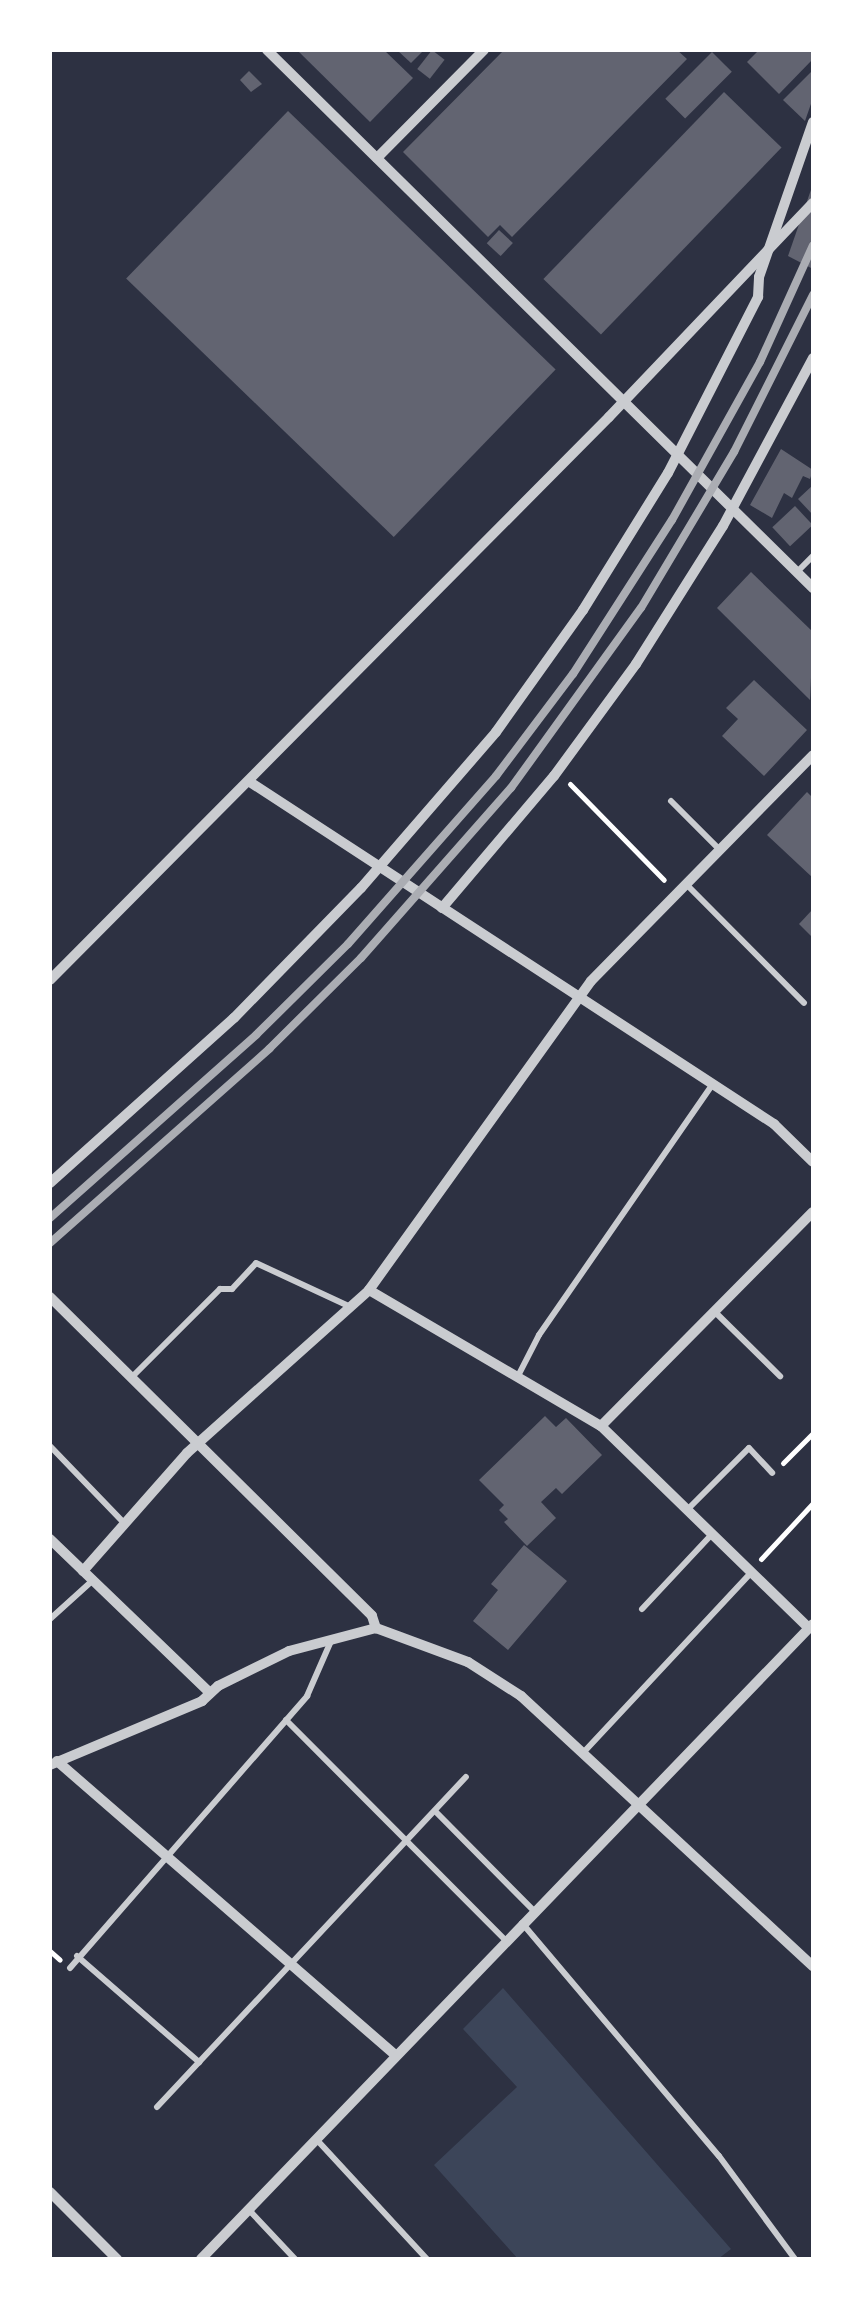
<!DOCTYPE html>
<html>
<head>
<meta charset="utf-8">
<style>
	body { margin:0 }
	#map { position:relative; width:863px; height:2309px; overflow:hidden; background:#2d3142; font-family:"Sofia Sans Condensed",sans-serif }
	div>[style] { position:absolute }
	.green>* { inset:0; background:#3c4559 }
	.building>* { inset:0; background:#626471; transform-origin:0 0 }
	.path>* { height:5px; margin:-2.5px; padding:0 2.5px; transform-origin:2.5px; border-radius:2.5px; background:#fff }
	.service>* { height:6px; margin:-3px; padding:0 3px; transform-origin:3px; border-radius:3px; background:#caccd0 }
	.minor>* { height:10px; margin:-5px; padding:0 5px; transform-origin:5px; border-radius:5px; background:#caccd0 }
	.rail>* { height:8px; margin:-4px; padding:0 4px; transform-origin:4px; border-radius:4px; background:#abadb3 }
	span { translate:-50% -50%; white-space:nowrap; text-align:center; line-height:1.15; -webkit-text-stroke:8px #fff; paint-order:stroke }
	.frame { position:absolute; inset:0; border:52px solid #fff; pointer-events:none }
</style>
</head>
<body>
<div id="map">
	<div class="green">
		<div style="clip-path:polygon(503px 1988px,731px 2249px,718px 2259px,518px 2259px,434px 2165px,517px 2087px,463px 2029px)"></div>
	</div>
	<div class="building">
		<div style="clip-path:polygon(297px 50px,384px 50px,413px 78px,370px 122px)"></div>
		<div style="clip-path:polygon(397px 50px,424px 50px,411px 63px)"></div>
		<div style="left:432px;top:50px;width:16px;height:24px;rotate:38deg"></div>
		<div style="clip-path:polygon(504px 50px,677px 50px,687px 59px,512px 237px,500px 225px,488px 237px,403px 152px)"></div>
		<div style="clip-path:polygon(759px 50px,813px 50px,813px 59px,779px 94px,747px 62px)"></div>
		<div style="left:712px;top:52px;width:28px;height:66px;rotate:45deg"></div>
		<div style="clip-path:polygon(249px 71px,262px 84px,251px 92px,240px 80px)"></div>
		<div style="clip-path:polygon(811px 72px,813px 98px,805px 121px,783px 100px)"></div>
		<div style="left:724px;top:92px;width:80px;height:260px;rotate:44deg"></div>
		<div style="left:288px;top:111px;width:372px;height:233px;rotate:44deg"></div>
		<div style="clip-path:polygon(813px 184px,813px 269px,788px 256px)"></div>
		<div style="left:499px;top:230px;width:19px;height:18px;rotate:43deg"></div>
		<div style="clip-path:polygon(781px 449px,813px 470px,810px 479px,803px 476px,792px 498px,784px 493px,772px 518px,750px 505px)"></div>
		<div style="clip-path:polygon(813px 485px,813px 515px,798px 499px)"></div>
		<div style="left:795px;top:506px;width:26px;height:31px;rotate:47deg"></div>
		<div style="clip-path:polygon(751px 572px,813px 632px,810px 700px,717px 608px)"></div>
		<div style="clip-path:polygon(754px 680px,807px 730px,764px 776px,722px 736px,738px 719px,726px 708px)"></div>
		<div style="clip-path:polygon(807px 792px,813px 798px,813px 878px,767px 835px)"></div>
		<div style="clip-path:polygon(813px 909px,813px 938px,799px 924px)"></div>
		<div style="clip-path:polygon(545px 1416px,556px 1427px,566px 1418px,602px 1455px,562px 1494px,556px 1488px,541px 1502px,556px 1518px,527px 1546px,504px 1522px,508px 1519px,499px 1510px,504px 1505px,479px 1480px)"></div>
		<div style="clip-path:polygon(524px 1545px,567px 1581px,508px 1650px,473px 1621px,498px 1590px,491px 1584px)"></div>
	</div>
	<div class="path">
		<div style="left:570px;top:784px;width:134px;rotate:45.6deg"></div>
		<div style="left:783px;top:1463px;width:42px;rotate:-45deg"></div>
		<div style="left:761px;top:1559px;width:76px;rotate:-47.1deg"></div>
		<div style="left:50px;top:1951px;width:13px;rotate:42deg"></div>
	</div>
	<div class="service">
		<div style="left:797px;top:572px;width:23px;rotate:-45deg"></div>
		<div style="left:671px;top:801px;width:68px;rotate:45deg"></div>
		<div style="left:687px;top:885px;width:166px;rotate:45.2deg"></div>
		<div style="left:714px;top:1311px;width:93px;rotate:44.6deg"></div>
		<div style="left:518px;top:1376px;width:46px;rotate:-62.9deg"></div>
		<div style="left:539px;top:1335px;width:305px;rotate:-55.3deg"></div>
		<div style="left:131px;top:1378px;width:126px;rotate:-45deg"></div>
		<div style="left:220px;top:1289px;width:12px"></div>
		<div style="left:232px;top:1289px;width:35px;rotate:-47deg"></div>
		<div style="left:256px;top:1263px;width:105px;rotate:24.9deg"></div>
		<div style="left:50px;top:1446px;width:108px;rotate:46.1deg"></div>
		<div style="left:688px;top:1509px;width:86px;rotate:-45deg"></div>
		<div style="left:749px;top:1448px;width:34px;rotate:47deg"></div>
		<div style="left:642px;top:1609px;width:104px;rotate:-46.9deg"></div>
		<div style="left:50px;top:1619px;width:57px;rotate:-42.1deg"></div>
		<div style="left:286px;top:1720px;width:312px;rotate:45.1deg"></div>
		<div style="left:582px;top:1754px;width:248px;rotate:-47deg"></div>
		<div style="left:435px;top:1811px;width:141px;rotate:45.3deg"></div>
		<div style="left:522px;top:1923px;width:305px;rotate:49.8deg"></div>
		<div style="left:719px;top:2156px;width:128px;rotate:53.6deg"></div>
		<div style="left:77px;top:1956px;width:162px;rotate:41deg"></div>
		<div style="left:70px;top:1968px;width:361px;rotate:-48.9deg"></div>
		<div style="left:307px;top:1696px;width:60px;rotate:-66.4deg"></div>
		<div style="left:157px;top:2107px;width:452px;rotate:-46.9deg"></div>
		<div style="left:317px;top:2140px;width:162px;rotate:47.3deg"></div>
		<div style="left:249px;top:2210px;width:67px;rotate:46.8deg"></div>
	</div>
	<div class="minor">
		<div style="left:267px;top:50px;width:767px;rotate:44.58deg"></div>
		<div style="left:377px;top:158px;width:152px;rotate:-45.3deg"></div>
		<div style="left:250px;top:782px;width:626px;rotate:33.13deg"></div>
		<div style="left:774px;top:1124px;width:54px;rotate:44.3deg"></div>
		<div style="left:442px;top:908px;width:173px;rotate:-49.7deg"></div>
		<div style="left:554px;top:776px;width:139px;rotate:-53.8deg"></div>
		<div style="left:636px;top:664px;width:163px;rotate:-57.8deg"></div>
		<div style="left:723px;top:526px;width:191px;rotate:-61.8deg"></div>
		<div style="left:50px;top:980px;width:793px;rotate:-45.2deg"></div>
		<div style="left:609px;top:417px;width:296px;rotate:-46.4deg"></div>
		<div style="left:50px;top:1183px;width:247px;rotate:-41.9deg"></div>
		<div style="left:234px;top:1018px;width:182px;rotate:-45.7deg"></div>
		<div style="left:361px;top:888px;width:206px;rotate:-49.1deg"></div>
		<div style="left:496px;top:732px;width:150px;rotate:-54.5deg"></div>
		<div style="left:583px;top:610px;width:161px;rotate:-58.2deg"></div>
		<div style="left:668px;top:473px;width:198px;rotate:-62.9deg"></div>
		<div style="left:758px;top:297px;width:20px;rotate:-87deg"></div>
		<div style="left:759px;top:277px;width:164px;rotate:-70.8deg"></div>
		<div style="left:369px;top:1290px;width:269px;rotate:30.4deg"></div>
		<div style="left:601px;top:1426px;width:290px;rotate:44.2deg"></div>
		<div style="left:50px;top:1297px;width:453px;rotate:44.7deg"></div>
		<div style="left:372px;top:1616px;width:13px;rotate:72deg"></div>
		<div style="left:601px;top:1426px;width:301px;rotate:-45.3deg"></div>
		<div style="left:50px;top:1539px;width:222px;rotate:43.9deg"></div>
		<div style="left:83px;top:1571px;width:157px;rotate:-48.6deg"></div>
		<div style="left:187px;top:1453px;width:244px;rotate:-41.8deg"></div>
		<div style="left:369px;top:1290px;width:380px;rotate:-54.3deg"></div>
		<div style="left:591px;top:981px;width:317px;rotate:-45.5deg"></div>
		<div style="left:57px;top:1761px;width:449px;rotate:41deg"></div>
		<div style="left:50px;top:1765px;width:165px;rotate:-22.8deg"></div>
		<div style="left:202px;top:1701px;width:22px;rotate:-43deg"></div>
		<div style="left:218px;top:1686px;width:79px;rotate:-26.2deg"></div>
		<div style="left:289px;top:1651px;width:90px;rotate:-14.8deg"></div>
		<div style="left:376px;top:1628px;width:98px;rotate:20.3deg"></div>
		<div style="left:468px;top:1662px;width:63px;rotate:32.7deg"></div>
		<div style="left:521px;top:1696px;width:398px;rotate:42.8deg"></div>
		<div style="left:50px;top:2192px;width:95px;rotate:45deg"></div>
		<div style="left:201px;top:2259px;width:882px;rotate:-46.06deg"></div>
	</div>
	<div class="rail">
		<div style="left:50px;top:1218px;width:276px;rotate:-41.6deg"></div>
		<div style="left:256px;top:1035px;width:129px;rotate:-44.7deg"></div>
		<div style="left:348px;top:944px;width:224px;rotate:-48.6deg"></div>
		<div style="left:496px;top:776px;width:128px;rotate:-53deg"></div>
		<div style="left:573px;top:674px;width:183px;rotate:-57.3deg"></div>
		<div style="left:672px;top:520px;width:181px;rotate:-60.9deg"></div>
		<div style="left:760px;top:362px;width:128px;rotate:-65.6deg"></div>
		<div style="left:50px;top:1243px;width:293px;rotate:-41.5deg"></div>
		<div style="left:269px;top:1049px;width:129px;rotate:-44.7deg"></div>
		<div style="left:361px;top:958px;width:227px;rotate:-48.6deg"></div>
		<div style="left:511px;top:788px;width:222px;rotate:-54.2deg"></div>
		<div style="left:641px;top:608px;width:182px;rotate:-59.2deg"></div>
		<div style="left:734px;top:452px;width:176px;rotate:-63.3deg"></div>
	</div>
	<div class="frame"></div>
</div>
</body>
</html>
